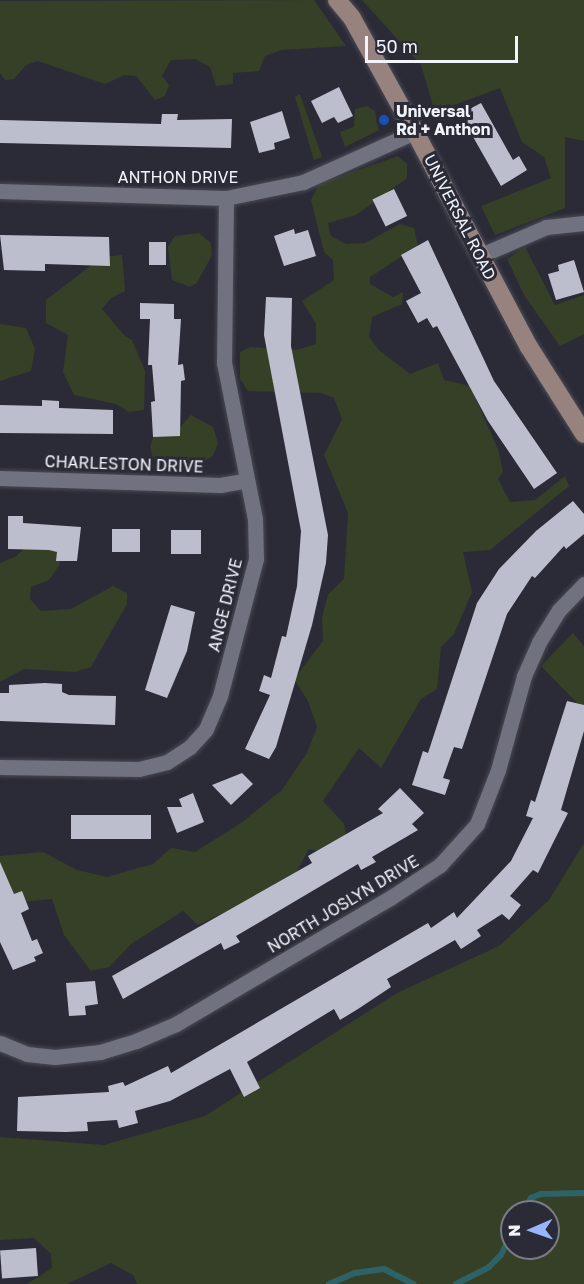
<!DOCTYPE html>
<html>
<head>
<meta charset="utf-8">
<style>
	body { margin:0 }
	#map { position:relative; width:584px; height:1284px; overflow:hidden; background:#2a2b37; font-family:"Golos Text",sans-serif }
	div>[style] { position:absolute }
	.green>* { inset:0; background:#364026 }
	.stream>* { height:6px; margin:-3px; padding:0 3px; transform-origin:3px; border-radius:3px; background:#2d6368 }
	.building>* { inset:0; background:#bcbece; transform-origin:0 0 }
	.roads { filter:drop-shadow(0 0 2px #494a54) drop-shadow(0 0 2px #494a54) }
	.street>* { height:15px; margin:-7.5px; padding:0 7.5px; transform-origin:7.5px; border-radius:7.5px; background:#707280 }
	.secondary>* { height:18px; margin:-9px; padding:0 9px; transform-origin:9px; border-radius:9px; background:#97827e }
	.dots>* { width:16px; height:16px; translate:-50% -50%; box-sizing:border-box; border:3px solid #2a2b37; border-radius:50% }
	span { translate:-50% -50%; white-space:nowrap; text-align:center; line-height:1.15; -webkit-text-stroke:6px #2a2b37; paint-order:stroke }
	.poi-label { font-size:16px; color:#f2f4fc; font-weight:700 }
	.left { translate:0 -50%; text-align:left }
	.street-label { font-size:16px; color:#f2f4fc }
	.north { position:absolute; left:500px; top:1200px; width:60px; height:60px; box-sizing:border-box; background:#2a2b37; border:2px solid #7a7b86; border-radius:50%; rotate:268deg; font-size:16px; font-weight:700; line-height:24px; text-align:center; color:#f2f4fc }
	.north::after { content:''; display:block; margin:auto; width:21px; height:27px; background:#97b6fd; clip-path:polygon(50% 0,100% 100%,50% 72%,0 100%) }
	.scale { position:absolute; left:365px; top:36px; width:153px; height:27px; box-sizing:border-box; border:3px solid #f2f4fc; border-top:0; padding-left:8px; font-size:18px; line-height:21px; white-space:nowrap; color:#f2f4fc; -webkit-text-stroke:4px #2a2b37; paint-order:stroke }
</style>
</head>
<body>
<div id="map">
	<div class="green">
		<div style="clip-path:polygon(314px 0,346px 46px,281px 50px,265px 56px,259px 71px,233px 73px,233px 84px,216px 86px,210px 67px,195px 59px,171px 60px,162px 76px,169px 85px,165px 96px,155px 100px,136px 76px,125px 75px,105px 84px,38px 61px,26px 65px,14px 79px,5px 80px,0 73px,0 1px)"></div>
		<div style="clip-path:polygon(362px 0,584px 0,584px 141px,565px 137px,565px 208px,495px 235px,481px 206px,551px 178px,544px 157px,522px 142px,500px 88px,435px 112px,421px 65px)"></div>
		<div style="clip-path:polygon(300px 94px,322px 157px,314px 160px,295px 97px)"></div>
		<div style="clip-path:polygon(367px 106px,375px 111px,379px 130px,345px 147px,340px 132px,354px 127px,355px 109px)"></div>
		<div style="clip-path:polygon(398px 156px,407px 164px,407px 178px,356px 215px,328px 223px,331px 236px,346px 244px,365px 243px,400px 224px,414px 228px,418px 246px,370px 277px,370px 284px,393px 297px,403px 292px,402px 304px,372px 317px,369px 337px,380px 351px,410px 374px,438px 363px,444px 380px,470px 386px,498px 449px,503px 472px,498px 479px,510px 502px,535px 500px,565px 476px,569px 486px,490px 550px,463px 552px,472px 592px,454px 634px,441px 647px,437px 689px,421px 699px,381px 768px,359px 748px,323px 801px,344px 824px,347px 840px,333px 855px,309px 849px,292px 880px,198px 925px,183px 911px,131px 944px,109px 967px,91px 971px,64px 935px,52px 899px,0 904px,0 856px,43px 852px,77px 870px,107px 877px,153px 864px,171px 848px,195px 852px,241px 823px,282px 790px,307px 753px,317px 727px,308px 701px,294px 679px,323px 641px,322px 617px,328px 595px,344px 579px,348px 513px,324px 455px,342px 419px,334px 398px,321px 393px,248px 391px,240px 379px,240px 352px,250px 347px,297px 350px,316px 344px,316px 324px,302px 301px,334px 280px,333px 260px,324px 252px,311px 200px,319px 184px)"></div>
		<div style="clip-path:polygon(199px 233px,211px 243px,212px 255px,197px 283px,190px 287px,172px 280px,168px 247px,175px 236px)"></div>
		<div style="clip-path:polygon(525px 247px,555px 305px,584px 295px,584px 334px,560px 346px,524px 295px,507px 259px)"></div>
		<div style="clip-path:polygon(122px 255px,125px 291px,111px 298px,102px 309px,125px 336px,132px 340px,145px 371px,144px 410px,129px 412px,116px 404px,74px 395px,63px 372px,68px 335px,46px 323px,46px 300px,102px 257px)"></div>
		<div style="clip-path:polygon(0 324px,26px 328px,35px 349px,31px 371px,0 381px)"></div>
		<div style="clip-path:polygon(191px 415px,213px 427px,218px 443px,213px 456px,201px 463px,189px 461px,185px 468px,172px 468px,153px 458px,150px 447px,156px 429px,180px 427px)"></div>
		<div style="clip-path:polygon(38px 537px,55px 541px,60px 564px,49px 580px,31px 587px,30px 599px,41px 611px,71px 609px,113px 586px,127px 593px,127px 604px,91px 667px,75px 672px,24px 669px,0 682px,0 563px,15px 557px)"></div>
		<div style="clip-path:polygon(573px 633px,584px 646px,584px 710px,541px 666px)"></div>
		<div style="clip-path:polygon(evenodd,584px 843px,584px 1284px,137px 1284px,133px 1275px,111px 1263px,67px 1284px,27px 1284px,52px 1268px,51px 1254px,34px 1238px,0 1240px,0 1137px,104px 1145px,205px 1116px,397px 993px,499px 946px,549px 900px,584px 843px,512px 1212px,548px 1212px,548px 1248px,512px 1248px,512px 1212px)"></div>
	</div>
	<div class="stream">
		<div style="left:522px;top:1212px;width:17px;rotate:-57deg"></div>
		<div style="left:531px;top:1198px;width:11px;rotate:-22deg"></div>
		<div style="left:541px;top:1194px;width:43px;rotate:-1.3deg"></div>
		<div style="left:329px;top:1284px;width:28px;rotate:-23deg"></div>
		<div style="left:355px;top:1273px;width:29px;rotate:-8deg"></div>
		<div style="left:384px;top:1269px;width:33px;rotate:27deg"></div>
		<div style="left:456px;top:1284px;width:37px;rotate:-27deg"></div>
		<div style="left:489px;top:1267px;width:17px;rotate:-45deg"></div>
		<div style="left:501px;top:1255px;width:25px;rotate:-64deg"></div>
	</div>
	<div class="building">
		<div style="clip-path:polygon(339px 87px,353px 116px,338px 123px,334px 117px,322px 123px,311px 101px)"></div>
		<div style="clip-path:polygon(481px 103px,513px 160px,519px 156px,527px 170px,501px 186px,460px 114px)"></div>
		<div style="clip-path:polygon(282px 111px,290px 138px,274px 143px,275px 149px,259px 153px,250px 122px)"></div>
		<div style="clip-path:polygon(162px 114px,178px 114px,177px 120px,232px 119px,231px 148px,0 143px,0 120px,161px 124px)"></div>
		<div style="left:394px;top:189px;width:30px;height:24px;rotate:64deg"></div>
		<div style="clip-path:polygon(294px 229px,295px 234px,308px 230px,316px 256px,284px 266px,274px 236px)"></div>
		<div style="clip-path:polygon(0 235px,109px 237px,110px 266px,45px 264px,45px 271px,4px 270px)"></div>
		<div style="clip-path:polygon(428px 240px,494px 381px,557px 473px,534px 489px,488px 421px,437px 326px,433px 328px,427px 318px,418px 323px,406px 301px,421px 293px,401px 255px)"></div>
		<div style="left:149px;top:242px;width:17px;height:23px"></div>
		<div style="clip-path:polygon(574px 260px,584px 292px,556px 300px,548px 274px,559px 271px,558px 265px)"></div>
		<div style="clip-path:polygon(266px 297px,292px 298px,291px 346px,328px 535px,326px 563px,312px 625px,276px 747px,269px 759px,245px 749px,270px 695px,259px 691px,264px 675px,271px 678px,282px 636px,286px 637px,297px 586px,301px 531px,264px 335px)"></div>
		<div style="clip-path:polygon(140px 303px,174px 304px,174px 319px,181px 319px,178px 365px,183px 364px,185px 380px,181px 381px,180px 436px,153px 437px,151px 402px,155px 401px,152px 365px,148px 365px,150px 319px,140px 319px)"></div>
		<div style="clip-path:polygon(42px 400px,59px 401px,59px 408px,113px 410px,113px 434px,0 433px,0 405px,42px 406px)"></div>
		<div style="clip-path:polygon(573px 501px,584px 514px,584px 534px,566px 549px,564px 546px,535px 578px,532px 576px,507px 614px,462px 749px,454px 747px,443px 778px,450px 780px,445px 795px,412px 785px,423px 751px,428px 753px,477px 603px,499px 569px,536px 531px)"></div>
		<div style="clip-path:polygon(8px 516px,23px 516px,23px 523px,81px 527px,77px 561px,56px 561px,57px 552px,49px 550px,8px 549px)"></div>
		<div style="left:112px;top:529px;width:28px;height:23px"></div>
		<div style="left:171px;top:530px;width:30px;height:24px"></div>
		<div style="clip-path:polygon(171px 605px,195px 612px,187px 651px,167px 698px,145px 690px)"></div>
		<div style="clip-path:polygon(45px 683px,62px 684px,62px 692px,69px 695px,116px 696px,115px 725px,0 721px,0 693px,9px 693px,9px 685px)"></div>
		<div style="clip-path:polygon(567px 701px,584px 705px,584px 731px,561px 810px,568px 813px,538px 873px,533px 870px,510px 896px,521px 905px,509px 920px,502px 914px,477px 930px,481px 936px,461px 949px,455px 940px,387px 979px,391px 987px,358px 1009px,340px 1020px,334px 1009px,247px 1062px,260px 1088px,244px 1097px,230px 1069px,170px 1101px,135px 1111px,138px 1123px,119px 1128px,117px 1120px,87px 1122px,88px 1131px,66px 1132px,17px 1131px,18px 1097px,109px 1092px,108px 1086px,123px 1082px,125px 1086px,168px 1066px,171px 1073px,428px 923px,431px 928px,454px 912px,457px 918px,511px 861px,533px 818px,526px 816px,531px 800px,535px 802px)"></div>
		<div style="clip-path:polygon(242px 773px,253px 784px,231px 805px,212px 785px)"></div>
		<div style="clip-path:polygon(400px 788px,424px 813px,412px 824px,418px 830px,372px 857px,376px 862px,361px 870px,358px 864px,236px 936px,240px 942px,224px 950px,221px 943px,123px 999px,112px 976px,312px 863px,308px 856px,383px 813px,378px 809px)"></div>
		<div style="clip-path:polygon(193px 793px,204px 822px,177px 833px,167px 807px,182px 807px,179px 799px)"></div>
		<div style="left:71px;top:815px;width:80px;height:24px"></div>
		<div style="clip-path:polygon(0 862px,14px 894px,22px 891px,29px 909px,21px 913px,32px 941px,37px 939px,43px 953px,34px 957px,36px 961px,13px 970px,0 942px)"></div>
		<div style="clip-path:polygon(95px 981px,98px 1004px,85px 1006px,86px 1015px,69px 1016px,66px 983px)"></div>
		<div style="left:36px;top:1248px;width:28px;height:36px;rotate:86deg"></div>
	</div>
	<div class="roads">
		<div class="street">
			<div style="left:0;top:191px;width:226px;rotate:1.8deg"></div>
			<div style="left:226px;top:198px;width:79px;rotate:-11.7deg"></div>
			<div style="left:303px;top:182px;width:123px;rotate:-24.1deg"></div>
			<div style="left:479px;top:256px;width:73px;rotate:-23.4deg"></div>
			<div style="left:546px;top:227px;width:38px;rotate:-6deg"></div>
			<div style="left:0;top:478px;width:220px;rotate:1.8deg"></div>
			<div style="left:220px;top:485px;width:27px;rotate:-10deg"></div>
			<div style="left:0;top:767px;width:139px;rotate:0.8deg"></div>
			<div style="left:139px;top:769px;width:29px;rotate:-14deg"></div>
			<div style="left:167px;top:762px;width:27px;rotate:-33deg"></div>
			<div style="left:190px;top:747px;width:24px;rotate:-48deg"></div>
			<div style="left:206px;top:729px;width:36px;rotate:-67deg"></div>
			<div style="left:220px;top:696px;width:142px;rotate:-75.3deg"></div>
			<div style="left:256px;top:559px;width:40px;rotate:-91.4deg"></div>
			<div style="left:255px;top:519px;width:159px;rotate:-101.2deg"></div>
			<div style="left:224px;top:363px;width:165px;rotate:-89.3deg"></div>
			<div style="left:0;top:1043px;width:29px;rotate:22deg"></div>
			<div style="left:27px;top:1054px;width:28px;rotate:6deg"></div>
			<div style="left:55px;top:1057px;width:45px;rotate:-6.3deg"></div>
			<div style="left:100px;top:1052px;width:38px;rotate:-17deg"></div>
			<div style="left:136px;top:1041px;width:43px;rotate:-23deg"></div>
			<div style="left:176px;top:1024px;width:248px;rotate:-30.5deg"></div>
			<div style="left:390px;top:898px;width:60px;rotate:-33.4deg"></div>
			<div style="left:440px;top:865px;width:55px;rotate:-47.9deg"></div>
			<div style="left:477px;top:824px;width:58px;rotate:-68.7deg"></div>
			<div style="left:498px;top:770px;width:98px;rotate:-74.5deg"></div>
			<div style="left:524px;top:676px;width:37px;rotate:-66deg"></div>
			<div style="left:539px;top:642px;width:38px;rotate:-58deg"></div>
			<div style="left:559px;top:610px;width:36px;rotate:-46deg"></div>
		</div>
		<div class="secondary">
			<div style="left:337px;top:0;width:23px;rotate:50deg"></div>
			<div style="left:352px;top:18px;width:130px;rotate:61.1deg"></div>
			<div style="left:415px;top:132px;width:243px;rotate:62.1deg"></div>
			<div style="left:529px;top:347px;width:103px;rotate:57.7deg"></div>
		</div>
	</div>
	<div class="dots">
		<div style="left:384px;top:120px;background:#1a4fb4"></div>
	</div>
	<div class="poi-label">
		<span class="left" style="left:396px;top:120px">Universal<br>Rd + Anthon</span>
	</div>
	<div class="street-label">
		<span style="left:178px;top:177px">ANTHON DRIVE</span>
		<span style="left:460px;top:217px;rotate:63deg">UNIVERSAL ROAD</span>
		<span style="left:124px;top:464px;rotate:2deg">CHARLESTON DRIVE</span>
		<span style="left:225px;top:605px;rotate:-76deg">ANGE DRIVE</span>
		<span style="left:343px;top:904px;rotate:-31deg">NORTH JOSLYN DRIVE</span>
	</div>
	<div class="north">N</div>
	<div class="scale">50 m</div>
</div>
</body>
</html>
